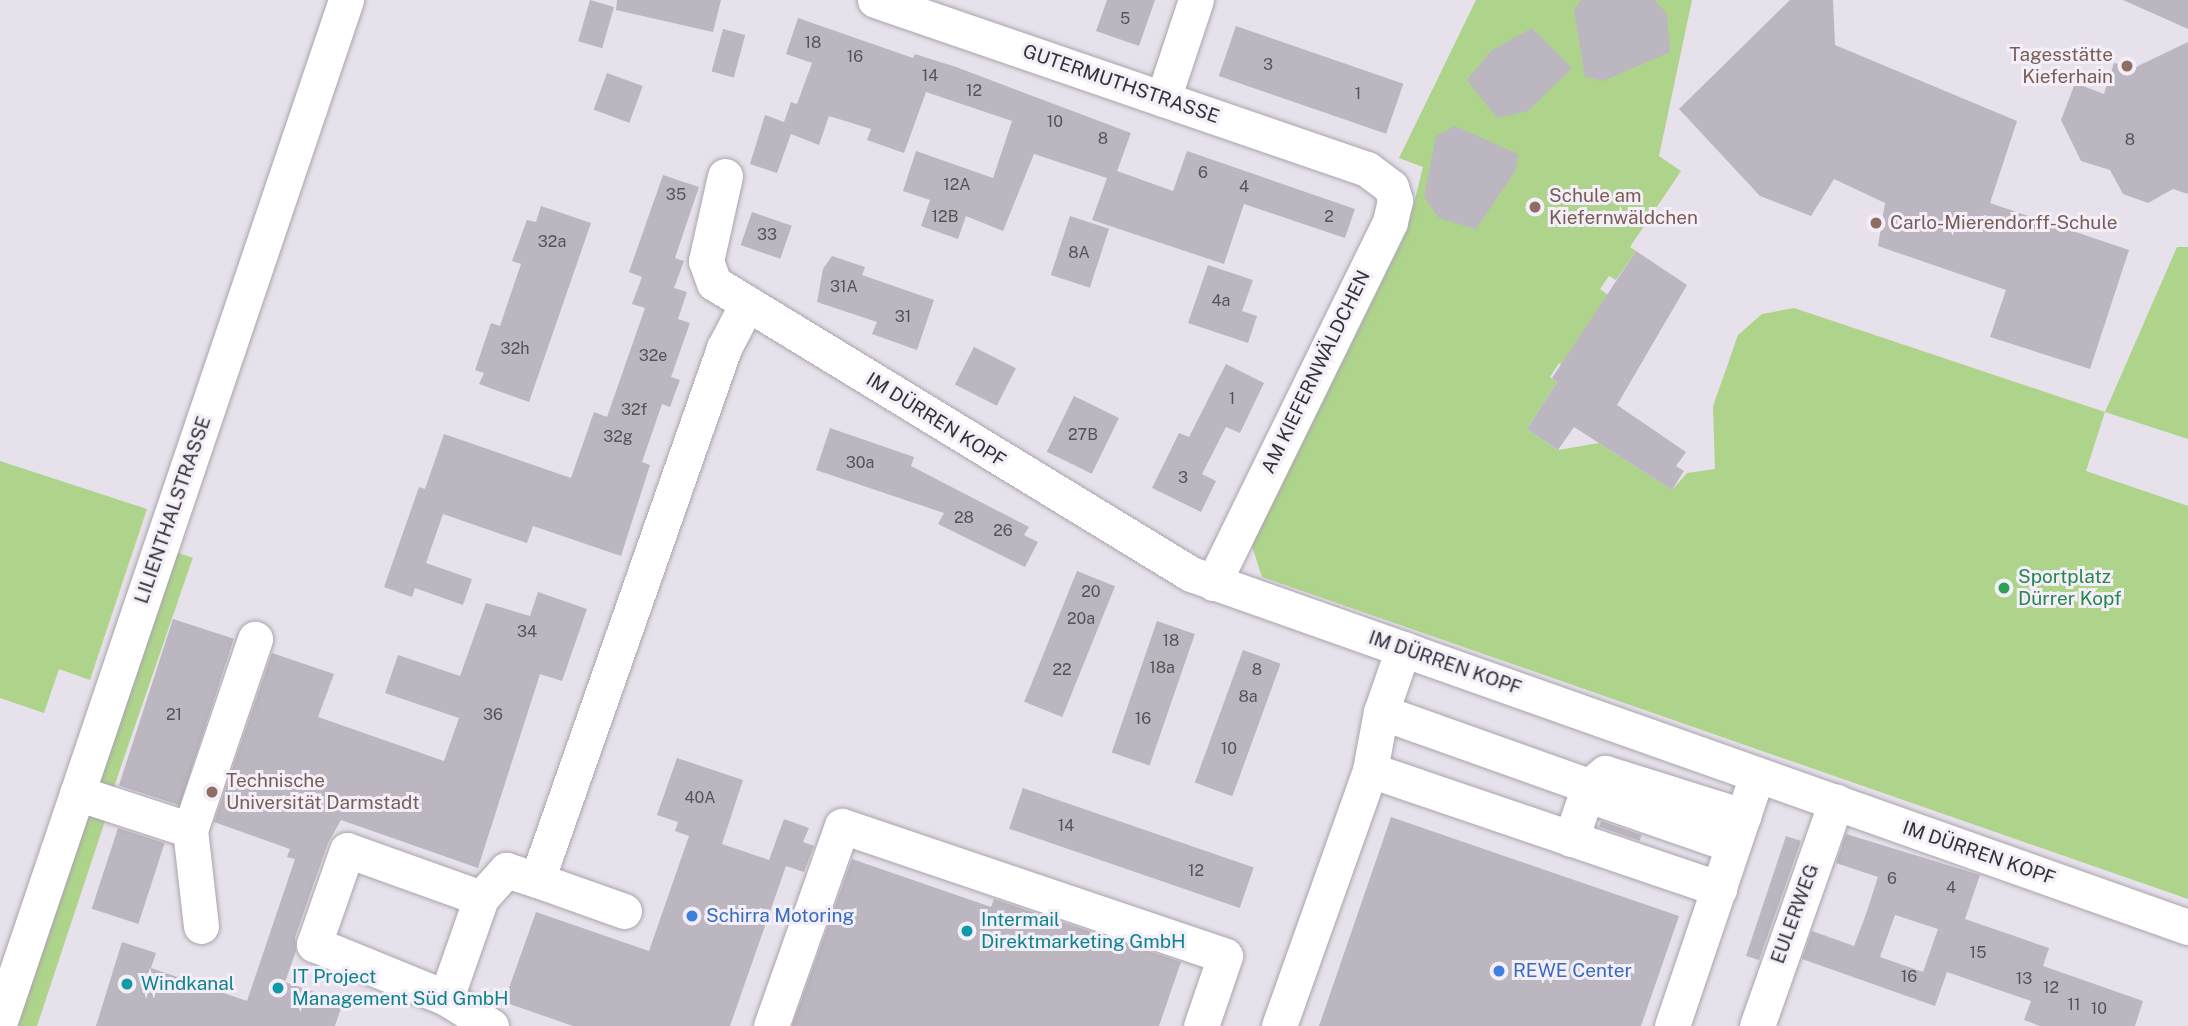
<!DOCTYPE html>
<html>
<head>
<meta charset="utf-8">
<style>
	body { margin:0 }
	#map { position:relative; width:2188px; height:1026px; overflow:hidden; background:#e7e1eb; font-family:"Public Sans",sans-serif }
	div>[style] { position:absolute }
	.green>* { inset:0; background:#aed48c; transform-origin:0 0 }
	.building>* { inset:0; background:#bbb6bf; transform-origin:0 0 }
	.roads { filter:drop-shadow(0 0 2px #a9a4ad) drop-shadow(0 0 2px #a9a4ad) }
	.minor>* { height:35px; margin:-17.5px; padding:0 17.5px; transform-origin:17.5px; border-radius:17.5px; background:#fff }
	.dots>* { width:19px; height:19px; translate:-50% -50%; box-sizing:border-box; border:4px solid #f4eef8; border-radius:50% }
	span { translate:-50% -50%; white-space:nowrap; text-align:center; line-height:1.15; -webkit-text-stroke:6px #f4eef8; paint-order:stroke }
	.number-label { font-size:16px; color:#565358 }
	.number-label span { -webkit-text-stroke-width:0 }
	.education-label { font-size:19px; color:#785e54 }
	.right { translate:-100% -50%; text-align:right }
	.left { translate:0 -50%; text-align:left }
	.street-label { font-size:19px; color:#343235 }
	.leisure-label { font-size:19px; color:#27864d }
	.shop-label { font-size:19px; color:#366cbe }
	.culture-label { font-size:19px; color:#0d838f }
</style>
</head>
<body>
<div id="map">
	<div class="green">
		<div style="clip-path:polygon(1476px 0,1692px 0,1659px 156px,1681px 171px,1630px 247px,1636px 251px,1616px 280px,1609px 276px,1600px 289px,1608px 295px,1567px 369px,1559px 363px,1550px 377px,1557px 382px,1527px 429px,1558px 450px,1599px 443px,1672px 490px,1687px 473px,1715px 469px,1713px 406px,1738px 335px,1762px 314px,1794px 308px,2105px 412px,2177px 247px,2188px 247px,2188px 439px,2105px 412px,2086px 471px,2188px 506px,2188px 899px,1262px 577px,1252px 546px,1407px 231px,1423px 167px,1399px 158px)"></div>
		<div style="clip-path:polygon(0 461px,147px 509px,90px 680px,59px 669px,44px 713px,0 698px)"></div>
		<div style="left:173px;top:551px;width:21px;height:244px;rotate:19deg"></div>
		<div style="clip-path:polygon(84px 815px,107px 815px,37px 1026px,12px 1026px)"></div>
	</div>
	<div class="building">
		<div style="left:590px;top:0;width:25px;height:43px;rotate:16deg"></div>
		<div style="clip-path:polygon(617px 0,721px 0,713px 32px,616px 10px)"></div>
		<div style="clip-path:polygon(1107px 0,1155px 0,1139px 46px,1096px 31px)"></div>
		<div style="clip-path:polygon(1581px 0,1655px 0,1667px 14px,1670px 52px,1603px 81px,1585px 77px,1574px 10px)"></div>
		<div style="clip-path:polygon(1790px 0,1833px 0,1835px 45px,2017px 121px,1990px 203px,2129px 250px,2090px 369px,1990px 337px,2006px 290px,1878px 246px,1885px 203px,1834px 179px,1811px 216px,1760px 196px,1679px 109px)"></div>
		<div style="clip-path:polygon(2123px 0,2188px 0,2188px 29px)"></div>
		<div style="clip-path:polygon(798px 18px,913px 58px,915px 54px,956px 67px,1131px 133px,1117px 171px,1173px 191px,1187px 151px,1355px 209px,1345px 238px,1244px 204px,1224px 264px,1092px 220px,1107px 178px,1034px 154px,1003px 231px,966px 216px,958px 239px,921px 226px,930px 200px,903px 191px,916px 151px,993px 178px,1012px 121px,926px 92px,904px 153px,867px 140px,871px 129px,829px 116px,819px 145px,791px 134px,777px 173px,750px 164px,765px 115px,784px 122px,791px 102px,797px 104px,812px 63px,786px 54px)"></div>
		<div style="left:1236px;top:26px;width:177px;height:53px;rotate:19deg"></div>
		<div style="clip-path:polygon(1532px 28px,1572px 68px,1528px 111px,1497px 118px,1467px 80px,1491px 51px)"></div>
		<div style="left:723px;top:29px;width:23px;height:44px;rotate:15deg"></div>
		<div style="clip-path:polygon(2188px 42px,2188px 194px,2173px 189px,2148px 203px,2123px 194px,2110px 170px,2081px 161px,2061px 120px,2075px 83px,2104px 94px,2114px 63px,2136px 67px)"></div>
		<div style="left:607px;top:73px;width:38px;height:39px;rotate:20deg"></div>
		<div style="clip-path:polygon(1455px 126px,1518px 154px,1516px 170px,1476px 229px,1439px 218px,1424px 197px,1436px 136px)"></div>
		<div style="clip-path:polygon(663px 175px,699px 187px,675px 258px,684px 261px,674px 288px,687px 292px,678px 319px,690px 323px,671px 377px,680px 380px,675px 393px,670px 407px,662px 404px,642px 462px,650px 465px,621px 556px,533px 526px,527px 543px,443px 514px,426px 563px,472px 579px,463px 605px,415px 588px,412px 597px,384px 587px,419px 487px,425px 489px,444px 434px,571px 478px,594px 412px,607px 417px,645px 308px,632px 304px,642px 277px,629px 272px)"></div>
		<div style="clip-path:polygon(541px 206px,591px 223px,529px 402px,479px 384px,484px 373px,475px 370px,491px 323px,500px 326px,509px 299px,521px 264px,512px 261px,527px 220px,536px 222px)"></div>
		<div style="left:752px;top:212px;width:42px;height:35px;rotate:19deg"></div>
		<div style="left:1070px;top:216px;width:41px;height:62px;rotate:18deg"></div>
		<div style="clip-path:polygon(1636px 251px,1687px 285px,1617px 405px,1686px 452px,1676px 466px,1684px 471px,1672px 490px,1574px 427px,1558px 450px,1527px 429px,1557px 382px,1552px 378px)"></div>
		<div style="clip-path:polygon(832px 256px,865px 267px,862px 275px,934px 300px,917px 350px,872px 334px,877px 322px,817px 302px,823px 269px)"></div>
		<div style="clip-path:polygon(1208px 265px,1253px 280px,1242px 311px,1257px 316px,1248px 343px,1188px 323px)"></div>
		<div style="left:974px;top:347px;width:47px;height:42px;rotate:27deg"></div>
		<div style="clip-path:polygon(1226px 364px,1264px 383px,1240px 433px,1226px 427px,1202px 474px,1216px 481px,1201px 512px,1152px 488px,1179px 433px,1189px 437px)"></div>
		<div style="left:1074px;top:396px;width:50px;height:62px;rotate:26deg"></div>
		<div style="clip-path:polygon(830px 428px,914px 457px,911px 466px,1029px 527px,1024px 535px,1038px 542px,1025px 567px,938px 524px,944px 513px,816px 470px)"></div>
		<div style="left:1077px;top:571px;width:41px;height:141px;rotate:22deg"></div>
		<div style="clip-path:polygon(538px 592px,587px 609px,562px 681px,540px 674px,478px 868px,341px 820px,328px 843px,295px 937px,296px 951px,285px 982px,343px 1002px,335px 1026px,96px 1026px,122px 942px,156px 953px,151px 968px,247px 1001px,295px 859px,287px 857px,290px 849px,214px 822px,272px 653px,334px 674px,318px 717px,444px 761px,459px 718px,385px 693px,398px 655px,460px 676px,486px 603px,530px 616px)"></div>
		<div style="left:173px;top:619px;width:64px;height:175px;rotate:18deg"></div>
		<div style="left:1157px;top:621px;width:40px;height:139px;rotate:19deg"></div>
		<div style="left:1243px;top:650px;width:40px;height:141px;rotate:20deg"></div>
		<div style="clip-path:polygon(677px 758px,743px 780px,722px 844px,769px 860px,784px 819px,809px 828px,803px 842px,814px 846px,804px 872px,786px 866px,730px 1026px,573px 1026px,504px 1002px,536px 912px,649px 951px,689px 836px,675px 831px,678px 822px,657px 815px)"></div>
		<div style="left:1023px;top:788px;width:244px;height:43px;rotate:19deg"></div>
		<div style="clip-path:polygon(1391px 817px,1679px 916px,1641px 1026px,1319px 1026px)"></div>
		<div style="left:1601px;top:821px;width:43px;height:6px;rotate:19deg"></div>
		<div style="left:118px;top:828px;width:49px;height:85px;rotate:18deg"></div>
		<div style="clip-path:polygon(evenodd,1846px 834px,1980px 875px,1965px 919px,2049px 948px,2043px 966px,2143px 1001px,2135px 1026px,2040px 1026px,2024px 1020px,2031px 1001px,1947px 972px,1935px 1006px,1802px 959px,1812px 931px,1854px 946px,1866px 914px,1878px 877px,1836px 863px,1846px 834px,1895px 915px,1938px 929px,1923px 972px,1880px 957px,1895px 915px)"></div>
		<div style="clip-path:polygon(1786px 836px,1801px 841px,1759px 960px,1746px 956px)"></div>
		<div style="clip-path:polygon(852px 859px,991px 907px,994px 899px,1181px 962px,1159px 1026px,792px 1026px)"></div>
	</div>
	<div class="roads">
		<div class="minor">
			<div style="left:875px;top:0;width:520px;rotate:18.96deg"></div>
			<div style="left:1367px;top:169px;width:30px;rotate:37deg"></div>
			<div style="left:1391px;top:187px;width:14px;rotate:73deg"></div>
			<div style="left:1395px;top:200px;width:23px;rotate:103deg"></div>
			<div style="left:1390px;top:222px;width:402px;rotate:116.1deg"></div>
			<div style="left:1163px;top:99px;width:104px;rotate:-71.6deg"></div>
			<div style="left:725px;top:176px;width:87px;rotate:102.6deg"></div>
			<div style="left:706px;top:261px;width:23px;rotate:70deg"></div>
			<div style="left:714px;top:283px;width:559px;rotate:31.39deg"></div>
			<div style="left:1191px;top:574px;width:1058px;rotate:19.5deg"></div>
			<div style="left:1381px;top:712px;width:221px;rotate:19.6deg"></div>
			<div style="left:1589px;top:786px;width:56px;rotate:108.8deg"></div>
			<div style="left:1370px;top:770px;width:369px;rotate:18.8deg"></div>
			<div style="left:1589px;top:786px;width:21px;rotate:-39deg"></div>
			<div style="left:1605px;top:773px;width:145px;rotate:17.3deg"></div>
			<div style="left:1589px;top:786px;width:14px;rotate:56deg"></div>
			<div style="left:1597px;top:798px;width:144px;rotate:19.1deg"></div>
			<div style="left:77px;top:793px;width:119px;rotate:18.1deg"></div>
			<div style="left:481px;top:898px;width:142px;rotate:-160.3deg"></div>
			<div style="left:347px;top:850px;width:100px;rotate:109.3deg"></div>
			<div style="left:314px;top:944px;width:143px;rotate:22.2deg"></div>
			<div style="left:446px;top:998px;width:106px;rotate:-70.7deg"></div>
			<div style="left:481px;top:898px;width:38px;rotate:-48deg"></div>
			<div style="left:506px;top:870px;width:33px;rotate:18deg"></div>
			<div style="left:624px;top:911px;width:92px;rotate:-160.4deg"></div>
			<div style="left:537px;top:880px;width:564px;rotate:-70.63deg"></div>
			<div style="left:724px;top:348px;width:50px;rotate:-62.4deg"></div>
			<div style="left:201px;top:926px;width:97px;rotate:-96.5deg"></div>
			<div style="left:190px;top:830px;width:202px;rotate:-71.2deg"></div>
			<div style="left:446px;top:998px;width:53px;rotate:31.9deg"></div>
			<div style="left:0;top:1021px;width:1078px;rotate:-71.28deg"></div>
			<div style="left:771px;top:1026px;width:212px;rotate:-70.5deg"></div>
			<div style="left:842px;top:826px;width:404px;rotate:18.7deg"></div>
			<div style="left:1225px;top:956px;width:74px;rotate:108.9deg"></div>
			<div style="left:1279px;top:1026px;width:272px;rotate:-70.4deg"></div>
			<div style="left:1370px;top:770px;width:59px;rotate:-79.3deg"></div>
			<div style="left:1381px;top:712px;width:67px;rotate:-70.8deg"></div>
			<div style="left:1672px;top:1026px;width:265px;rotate:-71.3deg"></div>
			<div style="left:1757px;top:1026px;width:238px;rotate:-70.6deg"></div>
		</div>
	</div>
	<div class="dots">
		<div style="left:2127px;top:66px;background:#8d6e63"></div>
		<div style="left:1535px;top:207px;background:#8d6e63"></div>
		<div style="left:1876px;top:223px;background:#8d6e63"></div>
		<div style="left:2004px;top:588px;background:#2e9e5b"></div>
		<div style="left:212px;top:792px;background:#8d6e63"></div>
		<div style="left:692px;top:916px;background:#3f7fe0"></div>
		<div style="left:967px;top:931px;background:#0f9aa8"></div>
		<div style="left:1499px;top:971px;background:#3f7fe0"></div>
		<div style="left:127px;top:984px;background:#0f9aa8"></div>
		<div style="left:278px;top:988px;background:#0f9aa8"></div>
	</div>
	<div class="number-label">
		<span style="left:1125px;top:19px">5</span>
		<span style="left:813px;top:43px">18</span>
		<span style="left:855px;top:57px">16</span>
		<span style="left:1268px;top:65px">3</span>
		<span style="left:930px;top:76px">14</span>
		<span style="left:974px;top:91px">12</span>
		<span style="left:1358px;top:94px">1</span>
		<span style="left:1055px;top:122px">10</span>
		<span style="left:1103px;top:139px">8</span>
		<span style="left:2130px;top:140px">8</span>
		<span style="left:1203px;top:173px">6</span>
		<span style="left:957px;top:185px">12A</span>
		<span style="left:1244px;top:187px">4</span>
		<span style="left:676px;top:195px">35</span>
		<span style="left:945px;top:217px">12B</span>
		<span style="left:1329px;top:217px">2</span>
		<span style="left:767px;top:235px">33</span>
		<span style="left:552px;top:242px">32a</span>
		<span style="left:1079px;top:253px">8A</span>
		<span style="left:844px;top:287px">31A</span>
		<span style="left:1221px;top:301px">4a</span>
		<span style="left:903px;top:317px">31</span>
		<span style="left:515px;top:349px">32h</span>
		<span style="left:653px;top:356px">32e</span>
		<span style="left:1232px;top:399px">1</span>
		<span style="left:634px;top:410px">32f</span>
		<span style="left:1083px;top:435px">27B</span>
		<span style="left:618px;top:437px">32g</span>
		<span style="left:860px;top:463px">30a</span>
		<span style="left:1183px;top:478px">3</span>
		<span style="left:964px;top:518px">28</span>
		<span style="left:1003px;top:531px">26</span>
		<span style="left:1091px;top:592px">20</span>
		<span style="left:1081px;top:619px">20a</span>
		<span style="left:527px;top:632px">34</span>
		<span style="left:1171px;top:641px">18</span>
		<span style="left:1162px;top:668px">18a</span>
		<span style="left:1062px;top:670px">22</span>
		<span style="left:1257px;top:670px">8</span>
		<span style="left:1248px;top:697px">8a</span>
		<span style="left:174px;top:715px">21</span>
		<span style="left:493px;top:715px">36</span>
		<span style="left:1143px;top:719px">16</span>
		<span style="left:1229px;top:749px">10</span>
		<span style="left:700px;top:798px">40A</span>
		<span style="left:1066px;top:826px">14</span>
		<span style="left:1196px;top:871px">12</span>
		<span style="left:1892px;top:879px">6</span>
		<span style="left:1951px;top:888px">4</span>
		<span style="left:1978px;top:953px">15</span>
		<span style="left:1909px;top:977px">16</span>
		<span style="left:2024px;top:979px">13</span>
		<span style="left:2051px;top:988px">12</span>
		<span style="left:2074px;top:1005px">11</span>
		<span style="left:2099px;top:1009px">10</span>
	</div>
	<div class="education-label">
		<span class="right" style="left:2113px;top:66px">Tagesstätte<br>Kieferhain</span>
		<span class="left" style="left:1549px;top:207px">Schule am<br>Kiefernwäldchen</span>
		<span class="left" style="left:1890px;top:223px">Carlo-Mierendorff-Schule</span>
		<span class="left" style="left:226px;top:792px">Technische<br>Universität Darmstadt</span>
	</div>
	<div class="street-label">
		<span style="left:1121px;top:84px;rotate:19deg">GUTERMUTHSTRASSE</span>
		<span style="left:1316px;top:372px;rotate:-64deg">AM KIEFERNWÄLDCHEN</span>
		<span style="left:936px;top:420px;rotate:32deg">IM DÜRREN KOPF</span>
		<span style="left:173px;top:510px;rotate:-71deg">LILIENTHALSTRASSE</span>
		<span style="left:1445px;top:663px;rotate:19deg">IM DÜRREN KOPF</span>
		<span style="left:1979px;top:853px;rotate:19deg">IM DÜRREN KOPF</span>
		<span style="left:1795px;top:914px;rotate:-70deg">EULERWEG</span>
	</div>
	<div class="leisure-label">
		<span class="left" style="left:2018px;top:588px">Sportplatz<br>Dürrer Kopf</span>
	</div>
	<div class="shop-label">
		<span class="left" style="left:706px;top:916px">Schirra Motoring</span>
		<span class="left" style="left:1513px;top:971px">REWE Center</span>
	</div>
	<div class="culture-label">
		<span class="left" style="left:981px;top:931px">Intermail<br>Direktmarketing GmbH</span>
		<span class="left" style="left:292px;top:988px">IT Project<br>Management Süd GmbH</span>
		<span class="left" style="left:141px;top:984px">Windkanal</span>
	</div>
</div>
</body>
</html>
